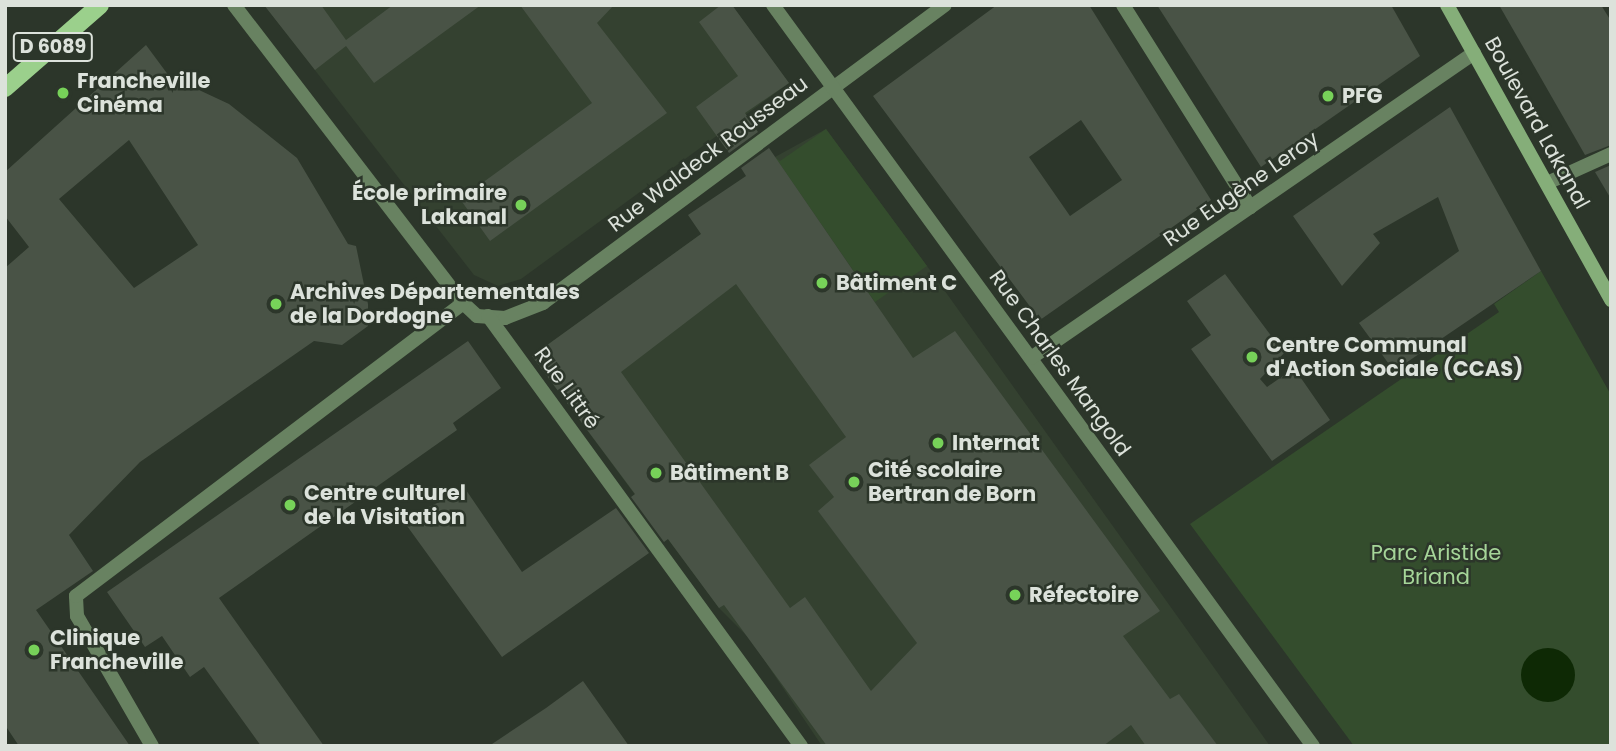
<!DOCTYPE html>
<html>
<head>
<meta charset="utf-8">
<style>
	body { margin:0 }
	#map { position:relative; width:1616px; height:751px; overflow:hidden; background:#2c362a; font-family:Poppins,sans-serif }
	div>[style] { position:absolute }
	.built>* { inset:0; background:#344130 }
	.green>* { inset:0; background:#344d2d }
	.water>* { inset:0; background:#0e2905 }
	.round { border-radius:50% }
	.building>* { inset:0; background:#495346 }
	.street>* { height:14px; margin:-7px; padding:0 7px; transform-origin:7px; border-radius:7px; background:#688261 }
	.secondary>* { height:14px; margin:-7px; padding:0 7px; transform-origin:7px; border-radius:7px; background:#85ae79 }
	.primary>* { height:18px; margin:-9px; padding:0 9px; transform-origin:9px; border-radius:9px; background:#9bd08c }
	.dots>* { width:19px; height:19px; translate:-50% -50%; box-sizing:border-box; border:4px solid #2c362a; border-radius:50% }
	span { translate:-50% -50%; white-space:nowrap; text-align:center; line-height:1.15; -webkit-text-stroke:5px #2c362a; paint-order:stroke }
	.shield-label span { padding:2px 5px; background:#2c362a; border:2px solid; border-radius:5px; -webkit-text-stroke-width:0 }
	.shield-label { font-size:19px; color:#dce2db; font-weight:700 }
	.poi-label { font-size:21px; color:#dce2db; font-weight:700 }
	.left { translate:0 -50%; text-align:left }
	.right { translate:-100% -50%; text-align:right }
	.street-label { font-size:21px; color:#dce2db }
	.park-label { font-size:21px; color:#a5d598 }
	.frame { position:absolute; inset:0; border:7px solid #dce2db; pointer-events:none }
</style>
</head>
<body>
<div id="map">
	<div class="built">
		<div style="clip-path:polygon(279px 5px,732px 5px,789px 83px,521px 279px,498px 286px,474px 275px,269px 11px)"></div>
		<div style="clip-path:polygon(826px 129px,927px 266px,1270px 746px,822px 746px,750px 639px,719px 608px,532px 356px,701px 234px,775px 157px)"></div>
	</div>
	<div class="green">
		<div style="clip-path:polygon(826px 129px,927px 266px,875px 302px,775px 157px,780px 161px)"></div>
		<div style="clip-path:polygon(1541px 271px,1611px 395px,1611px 746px,1354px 746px,1190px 524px,1499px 312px,1494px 304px)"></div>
	</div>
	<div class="water">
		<div class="round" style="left:1521px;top:648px;width:54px;height:54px"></div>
	</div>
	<div class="building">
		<div style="clip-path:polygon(264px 5px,321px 5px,346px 40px,393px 5px,481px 5px,374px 83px,346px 46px,315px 70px)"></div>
		<div style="clip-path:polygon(520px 5px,614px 5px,597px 23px,667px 113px,490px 241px,460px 199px,592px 103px)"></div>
		<div style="clip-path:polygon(721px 5px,732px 5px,789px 83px,745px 113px,758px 132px,729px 153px,696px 107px,738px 76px,699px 22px)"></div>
		<div style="clip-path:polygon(evenodd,997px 5px,1089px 5px,1211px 200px,1040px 320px,873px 96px,997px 5px,1081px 120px,1122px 180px,1070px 216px,1029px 157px,1081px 120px)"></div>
		<div style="clip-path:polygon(1157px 5px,1391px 5px,1420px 56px,1261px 167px)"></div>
		<div style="clip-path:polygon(1499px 5px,1601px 5px,1611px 21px,1611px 145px,1585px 155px)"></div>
		<div style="clip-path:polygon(evenodd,146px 45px,169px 76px,229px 104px,297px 158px,348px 244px,356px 246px,368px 304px,368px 326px,342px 345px,314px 341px,140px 462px,69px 535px,93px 571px,36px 610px,130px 746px,19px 746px,5px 725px,5px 268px,29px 247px,5px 216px,5px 172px,146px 45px,129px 140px,198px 245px,134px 288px,59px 199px,129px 140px)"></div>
		<div style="clip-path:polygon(1450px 107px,1541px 271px,1394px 371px,1359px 323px,1459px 251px,1438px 197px,1373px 234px,1380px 243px,1342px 286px,1293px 216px)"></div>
		<div style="clip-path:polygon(evenodd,769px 148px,913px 358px,955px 331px,1160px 611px,1123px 636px,1170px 699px,1179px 694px,1218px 746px,1146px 746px,1131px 725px,1103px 746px,827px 746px,724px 605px,719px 608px,668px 539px,664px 542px,631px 497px,635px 494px,532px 356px,701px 234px,688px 215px,746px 176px,741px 168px,769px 148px,736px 284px,846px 437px,809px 465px,834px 497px,818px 511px,917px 643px,871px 691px,805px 597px,790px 608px,621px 372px,736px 284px)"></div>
		<div style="clip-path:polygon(1611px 165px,1611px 199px,1595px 172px)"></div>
		<div style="clip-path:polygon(1225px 274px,1284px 353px,1260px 379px,1267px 387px,1294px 368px,1330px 420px,1272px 461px,1191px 349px,1211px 335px,1187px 301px)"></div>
		<div style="clip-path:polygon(468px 341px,501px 388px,453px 423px,457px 430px,219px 598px,324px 746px,261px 746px,204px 667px,190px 677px,162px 636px,145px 647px,107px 592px)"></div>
		<div style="clip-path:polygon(466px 490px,522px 572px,616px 508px,649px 553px,502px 657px,402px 519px)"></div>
		<div style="clip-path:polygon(583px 681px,629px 746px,489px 746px,546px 708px)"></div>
	</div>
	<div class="street">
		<div style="left:234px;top:5px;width:376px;rotate:52.5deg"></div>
		<div style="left:463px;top:303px;width:19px;rotate:43deg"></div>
		<div style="left:477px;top:316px;width:28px;rotate:4deg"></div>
		<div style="left:505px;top:318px;width:41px;rotate:-21.5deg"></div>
		<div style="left:543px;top:303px;width:500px;rotate:-36.55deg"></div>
		<div style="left:773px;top:5px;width:917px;rotate:53.92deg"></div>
		<div style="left:1123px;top:5px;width:239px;rotate:57.8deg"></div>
		<div style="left:1547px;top:183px;width:70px;rotate:-24.4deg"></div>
		<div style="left:488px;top:316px;width:532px;rotate:53.95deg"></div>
		<div style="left:1031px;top:358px;width:538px;rotate:-34.55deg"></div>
		<div style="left:152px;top:746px;width:150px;rotate:-120deg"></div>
		<div style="left:77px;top:616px;width:20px;rotate:-93deg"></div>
		<div style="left:76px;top:596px;width:485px;rotate:-37.1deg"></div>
	</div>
	<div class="secondary">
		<div style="left:1447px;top:5px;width:338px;rotate:60.9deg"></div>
	</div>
	<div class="primary">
		<div style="left:5px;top:88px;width:126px;rotate:-41.1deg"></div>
	</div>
	<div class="dots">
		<div style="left:63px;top:93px;background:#77d259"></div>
		<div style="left:1328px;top:96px;background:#77d259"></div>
		<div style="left:521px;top:205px;background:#77d259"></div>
		<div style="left:822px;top:283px;background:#77d259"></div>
		<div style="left:276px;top:304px;background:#77d259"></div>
		<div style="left:1252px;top:357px;background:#77d259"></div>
		<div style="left:938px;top:443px;background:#77d259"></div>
		<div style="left:656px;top:473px;background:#77d259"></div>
		<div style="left:854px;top:482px;background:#77d259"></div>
		<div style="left:290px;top:505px;background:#77d259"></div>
		<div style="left:1015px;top:595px;background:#77d259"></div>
		<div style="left:34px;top:650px;background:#77d259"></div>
	</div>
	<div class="shield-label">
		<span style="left:53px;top:47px">D 6089</span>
	</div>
	<div class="poi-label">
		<span class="left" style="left:77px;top:93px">Francheville<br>Cinéma</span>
		<span class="left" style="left:1342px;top:96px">PFG</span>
		<span class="right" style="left:507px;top:205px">École primaire<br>Lakanal</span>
		<span class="left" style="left:836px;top:283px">Bâtiment C</span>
		<span class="left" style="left:290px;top:304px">Archives Départementales<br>de la Dordogne</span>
		<span class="left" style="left:1266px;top:357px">Centre Communal<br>d'Action Sociale (CCAS)</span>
		<span class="left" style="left:952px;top:443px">Internat</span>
		<span class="left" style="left:868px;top:482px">Cité scolaire<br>Bertran de Born</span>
		<span class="left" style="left:670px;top:473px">Bâtiment B</span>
		<span class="left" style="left:304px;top:505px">Centre culturel<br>de la Visitation</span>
		<span class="left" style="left:1029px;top:595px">Réfectoire</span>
		<span class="left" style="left:50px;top:650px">Clinique<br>Francheville</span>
	</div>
	<div class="street-label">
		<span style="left:1537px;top:123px;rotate:61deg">Boulevard Lakanal</span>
		<span style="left:708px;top:154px;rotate:-37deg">Rue Waldeck Rousseau</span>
		<span style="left:1241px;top:189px;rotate:-35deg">Rue Eugène Leroy</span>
		<span style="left:1060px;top:363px;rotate:54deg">Rue Charles Mangold</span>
		<span style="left:567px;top:388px;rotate:54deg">Rue Littré</span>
	</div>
	<div class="park-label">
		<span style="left:1436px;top:565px">Parc Aristide<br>Briand</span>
	</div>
	<div class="frame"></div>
</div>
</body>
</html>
